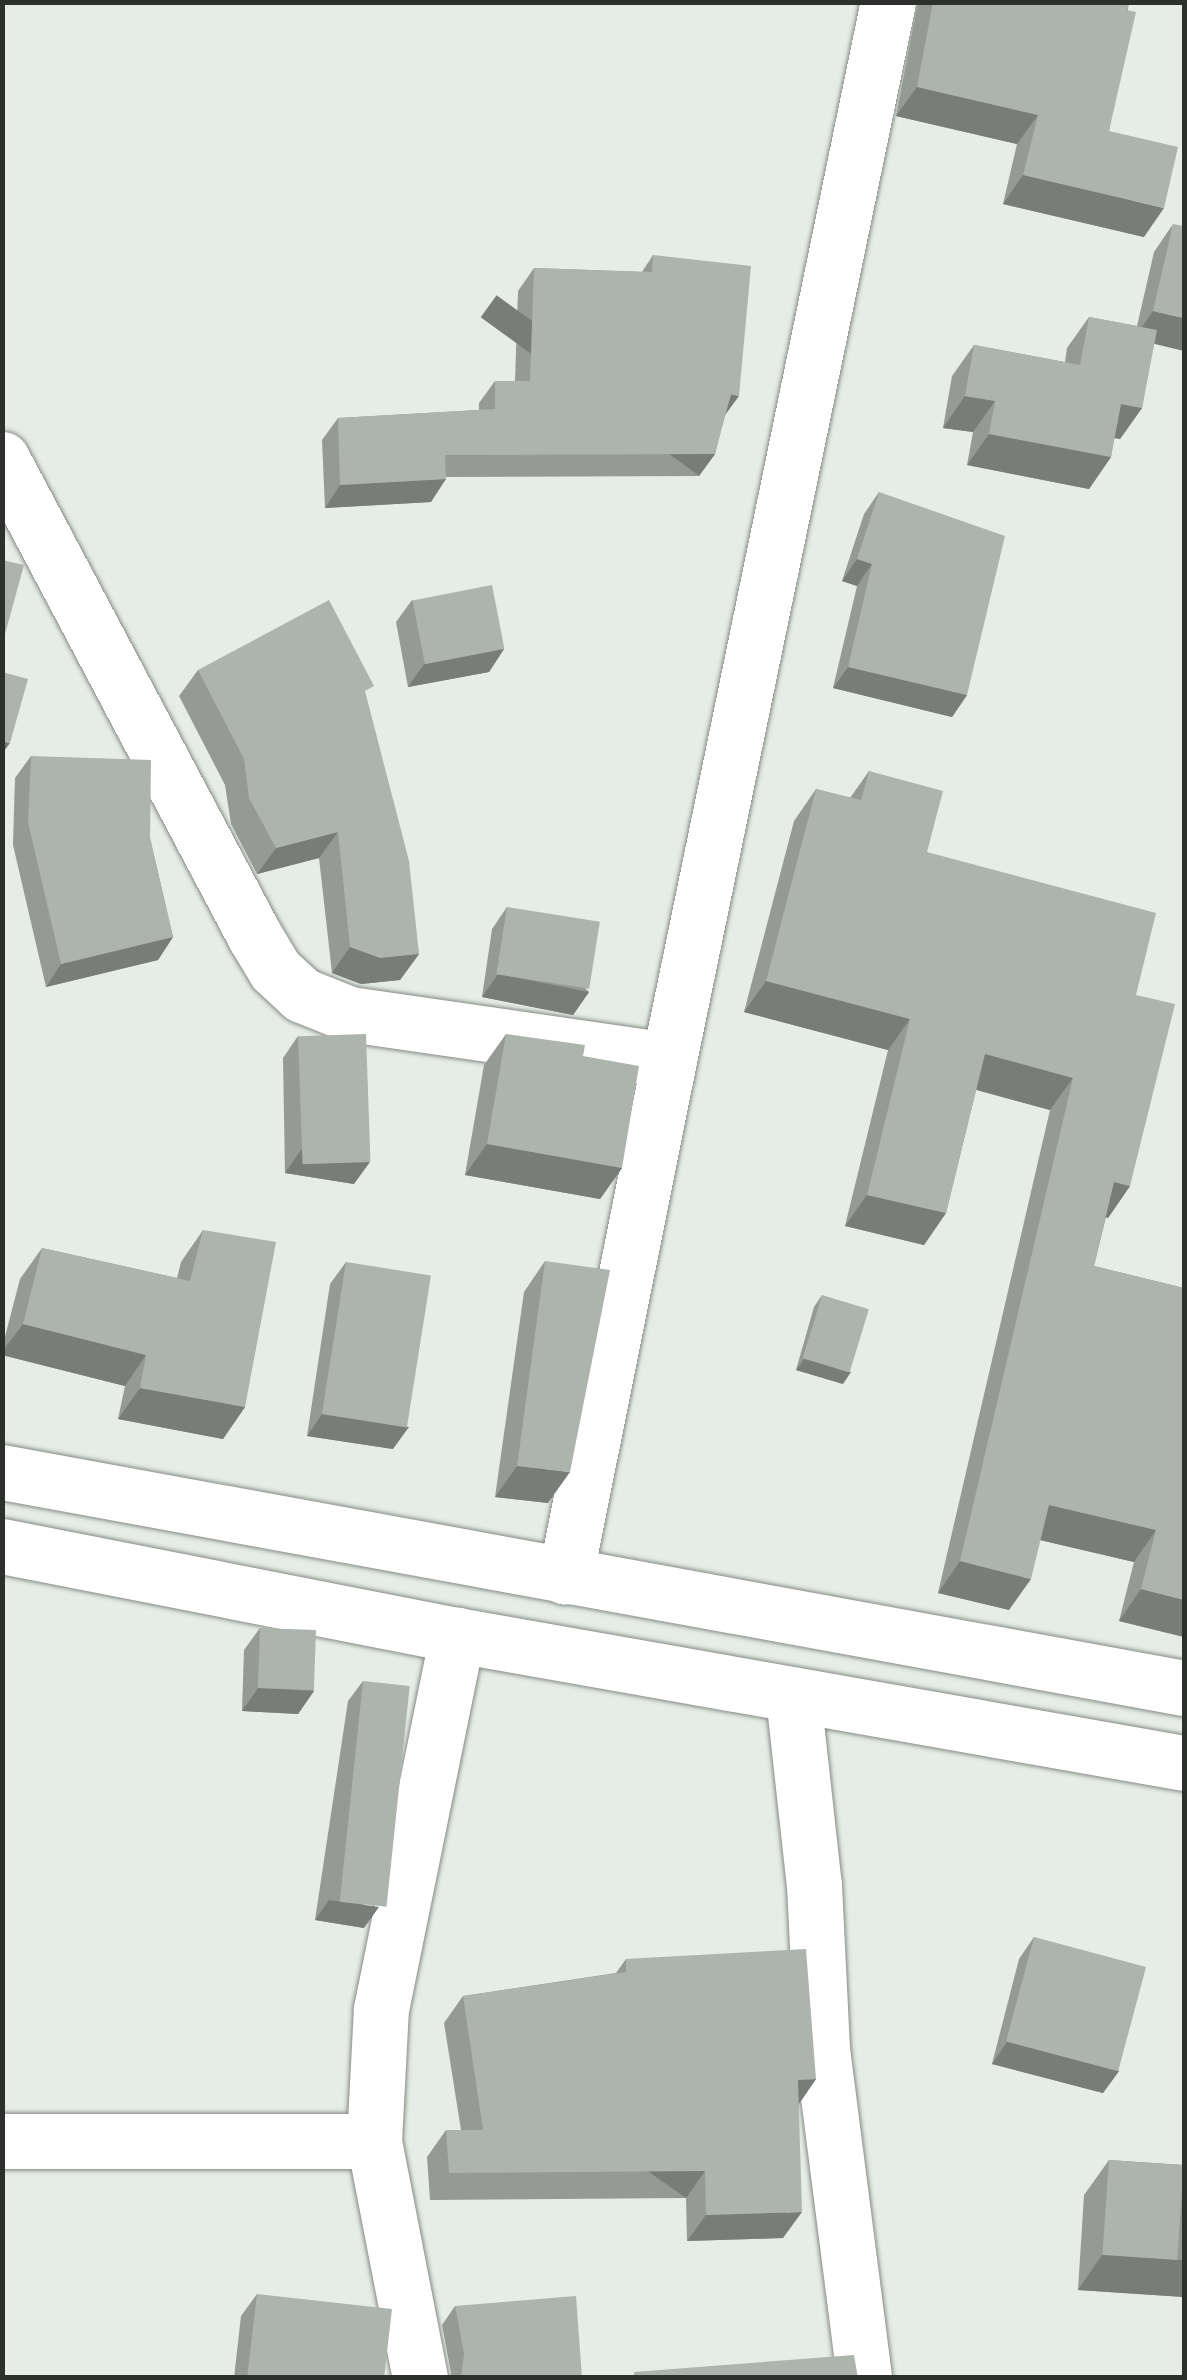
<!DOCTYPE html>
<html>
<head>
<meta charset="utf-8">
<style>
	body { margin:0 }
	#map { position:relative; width:1187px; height:2380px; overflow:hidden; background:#e6ece6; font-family:"Times New Roman",serif }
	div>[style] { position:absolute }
	.roads { filter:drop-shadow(0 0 2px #858a85) drop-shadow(0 0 2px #858a85) }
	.minor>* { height:55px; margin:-27.5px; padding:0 27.5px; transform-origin:27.5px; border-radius:27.5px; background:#fff }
	.wall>* { inset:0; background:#959a95 }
	.shaded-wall>* { inset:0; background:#797d79; transform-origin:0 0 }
	.building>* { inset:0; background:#adb3ad; transform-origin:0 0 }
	span { translate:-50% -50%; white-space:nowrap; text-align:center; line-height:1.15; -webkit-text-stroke:9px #fff; paint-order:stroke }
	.frame { position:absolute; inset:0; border:5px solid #2e302e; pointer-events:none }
</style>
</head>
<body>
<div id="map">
	<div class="roads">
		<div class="minor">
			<div style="left:2px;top:459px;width:539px;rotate:62.1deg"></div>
			<div style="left:254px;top:935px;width:41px;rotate:59deg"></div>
			<div style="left:275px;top:970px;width:37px;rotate:43deg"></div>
			<div style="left:302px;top:995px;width:51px;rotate:22deg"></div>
			<div style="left:349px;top:1014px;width:323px;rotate:8.2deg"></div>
			<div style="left:669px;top:1060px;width:527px;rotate:101.37deg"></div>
			<div style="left:669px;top:1060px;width:1080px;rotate:-78.31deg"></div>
			<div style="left:2px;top:1472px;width:1202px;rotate:10.36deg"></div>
			<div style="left:2px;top:1546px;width:464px;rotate:11.1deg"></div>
			<div style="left:457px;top:1635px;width:738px;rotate:9.99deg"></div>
			<div style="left:793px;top:1696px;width:190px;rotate:83.7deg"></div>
			<div style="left:814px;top:1885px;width:164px;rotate:87.2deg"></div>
			<div style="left:822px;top:2049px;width:332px;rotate:82.7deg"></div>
			<div style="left:2px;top:2141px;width:372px"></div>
			<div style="left:420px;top:2378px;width:241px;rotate:-101deg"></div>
			<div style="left:374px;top:2141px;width:132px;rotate:-87deg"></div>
			<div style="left:381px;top:2009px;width:382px;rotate:-78.5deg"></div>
		</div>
	</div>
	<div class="wall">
		<div style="clip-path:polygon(918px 2px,1129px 2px,1109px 131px,1144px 237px,1003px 204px,1017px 144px,896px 116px)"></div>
		<div style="clip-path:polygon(1173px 224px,1142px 408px,1120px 439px,1114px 438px,1111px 457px,1089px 489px,967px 465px,973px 432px,943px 428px,952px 376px,974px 345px,1065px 362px,1067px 348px,1089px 317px,1137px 326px,1154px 252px)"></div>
		<div style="clip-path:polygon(653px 255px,725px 414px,715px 454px,699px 476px,446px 477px,431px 502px,325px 508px,322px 440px,338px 418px,479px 410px,479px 403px,495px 381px,515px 381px,518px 291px,534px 268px,642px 272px)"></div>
		<div style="clip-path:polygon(879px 492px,967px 695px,952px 717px,833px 688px,857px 586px,842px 581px,864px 514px)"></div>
		<div style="clip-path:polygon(412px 600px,504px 649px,489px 672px,408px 687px,396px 622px)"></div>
		<div style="clip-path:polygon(198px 670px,366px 697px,419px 954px,400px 980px,361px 984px,332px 973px,319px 858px,257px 874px,231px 824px,225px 785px,179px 696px)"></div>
		<div style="clip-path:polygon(31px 756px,150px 838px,173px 937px,158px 960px,46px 987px,13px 845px,15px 778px)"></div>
		<div style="clip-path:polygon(869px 771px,927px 852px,1136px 995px,1130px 1186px,1108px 1218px,1106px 1217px,1094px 1266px,1184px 1288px,1184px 1637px,1119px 1621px,1134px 1562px,1040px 1540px,1009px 1610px,938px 1593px,1050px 1110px,976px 1090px,946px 1213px,924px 1245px,845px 1226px,888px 1050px,744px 1012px,794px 821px,816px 789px,850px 798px)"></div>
		<div style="clip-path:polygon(507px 907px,589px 992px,573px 1015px,482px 997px,492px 929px)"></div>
		<div style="clip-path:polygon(506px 1034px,583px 1056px,622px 1168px,600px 1199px,465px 1175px,484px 1065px)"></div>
		<div style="clip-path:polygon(298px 1036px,354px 1184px,285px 1173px,283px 1058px)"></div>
		<div style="clip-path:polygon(203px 1230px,245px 1407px,223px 1439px,118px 1419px,125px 1386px,2px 1355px,2px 1348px,20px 1279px,42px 1248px,177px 1278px,181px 1262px)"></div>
		<div style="clip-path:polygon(545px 1261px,548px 1503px,495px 1497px,524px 1292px)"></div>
		<div style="clip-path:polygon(346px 1262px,393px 1449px,307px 1436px,330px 1284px)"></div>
		<div style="clip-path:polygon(822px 1295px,843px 1384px,796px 1370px,814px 1307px)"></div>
		<div style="clip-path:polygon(260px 1628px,314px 1691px,298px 1714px,242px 1711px,244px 1650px)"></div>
		<div style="clip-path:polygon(363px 1681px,364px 1928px,315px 1920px,348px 1701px)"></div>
		<div style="clip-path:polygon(1034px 1937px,1119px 2071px,1103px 2093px,992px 2064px,1019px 1959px)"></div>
		<div style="clip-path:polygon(626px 1959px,816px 2079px,799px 2104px,783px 2238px,687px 2241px,686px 2198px,430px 2200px,427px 2157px,446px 2130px,461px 2130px,444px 2023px,463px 1996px,616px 1973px)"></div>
		<div style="clip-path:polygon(1109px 2160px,1184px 2165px,1184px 2297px,1078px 2290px,1084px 2195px)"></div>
		<div style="clip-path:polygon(257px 2294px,384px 2378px,234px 2378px,241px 2316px)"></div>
		<div style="clip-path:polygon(455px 2306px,582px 2378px,450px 2378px,451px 2373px,442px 2325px)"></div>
	</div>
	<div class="shaded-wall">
		<div style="clip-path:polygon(917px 87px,1038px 115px,1017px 144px,896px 116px)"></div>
		<div style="clip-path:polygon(1023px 175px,1164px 208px,1144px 237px,1003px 204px)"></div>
		<div style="clip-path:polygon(1153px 311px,1184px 318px,1184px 351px,1134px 339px)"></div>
		<div style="clip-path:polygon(731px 394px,739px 396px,723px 418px)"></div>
		<div style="clip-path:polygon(965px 396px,995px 401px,973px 432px,943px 428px)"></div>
		<div style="clip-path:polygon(1121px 404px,1142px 408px,1120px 439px,1099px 435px)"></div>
		<div style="clip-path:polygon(989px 434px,1111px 457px,1089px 489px,967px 465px)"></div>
		<div style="left:715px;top:454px;width:27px;height:270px;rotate:126deg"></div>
		<div style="clip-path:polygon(446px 479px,431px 502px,325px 508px,340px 485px)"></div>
		<div style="clip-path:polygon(857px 559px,872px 564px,857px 586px,842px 581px)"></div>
		<div style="clip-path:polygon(504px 649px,489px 672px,408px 687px,424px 664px)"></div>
		<div style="clip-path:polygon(848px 667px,967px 695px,952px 717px,833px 688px)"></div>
		<div style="clip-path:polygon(2px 741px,10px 743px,2px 754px)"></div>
		<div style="clip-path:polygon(338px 832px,319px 858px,257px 874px,276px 848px)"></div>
		<div style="clip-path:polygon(173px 937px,158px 960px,46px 987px,61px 964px)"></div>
		<div style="clip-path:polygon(350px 947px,419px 954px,400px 980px,361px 984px,332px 973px)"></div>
		<div style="clip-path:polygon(498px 974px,589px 992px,573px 1015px,482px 997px)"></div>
		<div style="clip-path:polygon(766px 981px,910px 1019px,888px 1050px,744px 1012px)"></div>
		<div style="clip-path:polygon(985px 1054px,1073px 1078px,1050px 1110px,963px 1086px)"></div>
		<div style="clip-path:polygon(487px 1144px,622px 1168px,600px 1199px,465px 1175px)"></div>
		<div style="clip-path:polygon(301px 1150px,370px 1162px,354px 1184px,285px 1173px)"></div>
		<div style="clip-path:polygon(1114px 1182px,1130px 1186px,1108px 1218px,1092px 1214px)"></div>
		<div style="clip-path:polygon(867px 1195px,946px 1213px,924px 1245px,845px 1226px)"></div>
		<div style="clip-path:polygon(23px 1324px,146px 1355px,125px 1386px,2px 1355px,2px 1352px)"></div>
		<div style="clip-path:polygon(804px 1359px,851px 1372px,843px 1384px,796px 1370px)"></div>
		<div style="clip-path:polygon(140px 1388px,245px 1407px,223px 1439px,118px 1419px)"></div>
		<div style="clip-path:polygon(322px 1414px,409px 1427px,393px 1449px,307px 1436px)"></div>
		<div style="clip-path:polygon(517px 1466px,570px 1472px,548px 1503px,495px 1497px)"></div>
		<div style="clip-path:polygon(1049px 1505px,1156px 1530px,1134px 1562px,1027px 1537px)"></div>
		<div style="clip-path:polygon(960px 1561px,1031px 1579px,1009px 1610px,938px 1593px)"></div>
		<div style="clip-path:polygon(1141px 1589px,1184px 1600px,1184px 1637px,1119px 1621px)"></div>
		<div style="clip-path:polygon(258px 1688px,314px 1691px,298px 1714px,242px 1711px)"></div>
		<div style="clip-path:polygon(329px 1900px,379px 1907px,364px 1928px,315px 1920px)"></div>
		<div style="clip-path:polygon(1007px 2042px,1119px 2071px,1103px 2093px,992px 2064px)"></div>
		<div style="clip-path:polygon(816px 2079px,798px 2105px,798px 2080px)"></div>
		<div style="left:705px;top:2171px;width:33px;height:256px;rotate:125deg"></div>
		<div style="clip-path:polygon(802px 2212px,783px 2238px,687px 2241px,706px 2215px)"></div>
		<div style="clip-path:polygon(1102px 2255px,1184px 2260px,1184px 2297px,1078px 2290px)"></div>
	</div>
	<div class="building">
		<div style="clip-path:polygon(933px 2px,1129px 2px,1127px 10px,1136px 12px,1109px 131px,1178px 147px,1164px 208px,1023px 175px,1038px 115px,917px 87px)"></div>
		<div style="clip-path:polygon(1173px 224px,1184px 226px,1184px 318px,1153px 311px)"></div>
		<div style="clip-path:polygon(653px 255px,751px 266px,739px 396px,731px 394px,715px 454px,445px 455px,446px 479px,340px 485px,338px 418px,495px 409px,495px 381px,530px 381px,534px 268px,652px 272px)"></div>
		<div style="clip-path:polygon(1089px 317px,1157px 330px,1142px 408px,1121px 404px,1111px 457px,989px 434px,995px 401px,965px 396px,974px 345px,1080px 365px)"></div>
		<div style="clip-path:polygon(879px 492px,1005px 536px,967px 695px,848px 667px,872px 564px,857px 559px)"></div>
		<div style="clip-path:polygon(2px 560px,24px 565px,2px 645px)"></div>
		<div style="left:492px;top:585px;width:65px;height:81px;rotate:79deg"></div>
		<div style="clip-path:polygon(329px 600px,374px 686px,365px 691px,409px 861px,419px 954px,380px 958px,350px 947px,338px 832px,276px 848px,249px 798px,244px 759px,198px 670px)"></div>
		<div style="clip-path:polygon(2px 672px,28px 679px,10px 743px,2px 741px)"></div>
		<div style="clip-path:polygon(31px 756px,151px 760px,150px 838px,173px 937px,61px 964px,28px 822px)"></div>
		<div style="clip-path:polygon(869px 771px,943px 791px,927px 852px,1156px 913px,1136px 995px,1175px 1004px,1130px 1186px,1114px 1182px,1094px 1266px,1184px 1288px,1184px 1600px,1141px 1589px,1156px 1530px,1049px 1505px,1031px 1579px,960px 1561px,1073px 1078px,985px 1054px,946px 1213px,867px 1195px,910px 1019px,766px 981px,816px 789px,861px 800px)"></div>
		<div style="left:507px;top:907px;width:94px;height:68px;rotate:9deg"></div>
		<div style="left:366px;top:1034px;width:128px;height:68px;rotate:88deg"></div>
		<div style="clip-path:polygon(506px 1034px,585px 1045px,583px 1056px,639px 1066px,622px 1168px,487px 1144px)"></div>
		<div style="clip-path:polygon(203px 1230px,276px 1242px,245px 1407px,140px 1388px,146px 1355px,23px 1324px,42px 1248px,190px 1281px)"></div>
		<div style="clip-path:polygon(545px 1261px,610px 1270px,570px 1472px,517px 1466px)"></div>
		<div style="left:346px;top:1262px;width:86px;height:154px;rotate:9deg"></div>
		<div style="left:822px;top:1295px;width:49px;height:66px;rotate:17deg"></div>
		<div style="left:260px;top:1628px;width:56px;height:60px;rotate:2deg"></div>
		<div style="left:363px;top:1681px;width:47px;height:222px;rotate:6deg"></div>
		<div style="left:1034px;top:1937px;width:116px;height:108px;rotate:15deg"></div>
		<div style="clip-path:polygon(806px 1949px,816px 2079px,798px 2080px,802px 2212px,706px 2215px,705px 2171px,449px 2173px,446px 2130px,483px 2130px,463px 1996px,626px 1972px,626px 1959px)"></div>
		<div style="left:1109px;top:2160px;width:75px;height:95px;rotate:4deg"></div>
		<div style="clip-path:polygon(257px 2294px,392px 2309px,384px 2378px,247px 2378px)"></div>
		<div style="clip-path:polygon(576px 2296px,582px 2378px,461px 2378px,464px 2353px,455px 2306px)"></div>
		<div style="clip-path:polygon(854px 2355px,858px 2378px,634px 2378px,634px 2372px)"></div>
	</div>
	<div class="frame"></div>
</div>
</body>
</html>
